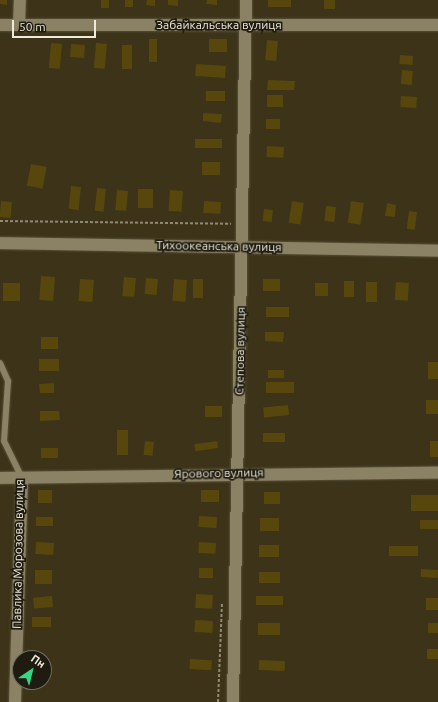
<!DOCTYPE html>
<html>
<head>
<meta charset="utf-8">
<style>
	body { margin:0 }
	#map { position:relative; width:438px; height:702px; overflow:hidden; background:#3c3319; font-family:Ubuntu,sans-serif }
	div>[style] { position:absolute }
	.building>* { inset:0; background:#57470c; transform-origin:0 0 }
	.path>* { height:2px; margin-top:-1px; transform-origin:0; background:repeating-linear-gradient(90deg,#918a75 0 3px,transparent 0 5px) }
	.roads { filter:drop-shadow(0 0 1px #585139) drop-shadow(0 0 1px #585139) }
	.lane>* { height:6px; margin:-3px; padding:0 3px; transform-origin:3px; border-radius:3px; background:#8b8164 }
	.street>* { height:12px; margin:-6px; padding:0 6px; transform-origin:6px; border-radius:6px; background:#8b8164 }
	span { translate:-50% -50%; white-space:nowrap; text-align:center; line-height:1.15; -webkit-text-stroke:3.5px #1f1b10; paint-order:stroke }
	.street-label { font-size:12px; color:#efeada }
	.north { position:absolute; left:12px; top:650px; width:40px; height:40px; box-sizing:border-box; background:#1f1b10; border:1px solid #726e61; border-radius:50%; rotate:35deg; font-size:11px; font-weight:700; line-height:16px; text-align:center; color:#efeada }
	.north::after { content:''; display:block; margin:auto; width:14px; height:18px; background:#33d882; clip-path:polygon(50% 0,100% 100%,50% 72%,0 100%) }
	.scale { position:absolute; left:12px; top:20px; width:84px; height:18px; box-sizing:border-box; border:2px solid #efeada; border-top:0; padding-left:5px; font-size:12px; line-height:14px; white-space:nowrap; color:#efeada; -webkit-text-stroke:3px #1f1b10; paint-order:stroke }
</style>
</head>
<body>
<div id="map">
	<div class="building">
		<div style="clip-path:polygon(0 0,7px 0,7px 5px,0 4px)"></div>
		<div style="left:101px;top:0;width:8px;height:8px"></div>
		<div style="left:125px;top:0;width:8px;height:7px"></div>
		<div style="clip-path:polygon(147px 0,155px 0,155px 6px,146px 5px)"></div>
		<div style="clip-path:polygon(168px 0,178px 0,178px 6px,168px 5px)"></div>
		<div style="clip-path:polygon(207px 0,217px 0,217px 5px,206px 4px)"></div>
		<div style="left:268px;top:0;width:23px;height:7px"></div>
		<div style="left:324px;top:0;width:11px;height:9px"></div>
		<div style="left:149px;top:39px;width:8px;height:23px"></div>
		<div style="left:209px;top:39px;width:18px;height:13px"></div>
		<div style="left:267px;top:40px;width:11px;height:20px;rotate:5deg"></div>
		<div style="left:51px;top:43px;width:11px;height:25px;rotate:5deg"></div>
		<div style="left:96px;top:43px;width:11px;height:25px;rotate:5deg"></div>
		<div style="left:71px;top:44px;width:14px;height:13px;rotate:4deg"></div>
		<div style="left:122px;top:45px;width:10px;height:24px"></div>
		<div style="left:400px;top:55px;width:13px;height:9px;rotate:4deg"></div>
		<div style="left:196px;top:64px;width:30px;height:12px;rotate:4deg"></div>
		<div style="left:402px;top:70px;width:11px;height:14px;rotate:5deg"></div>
		<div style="clip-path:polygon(268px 80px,295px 81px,294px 90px,267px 90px)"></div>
		<div style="left:206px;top:91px;width:19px;height:10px"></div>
		<div style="left:267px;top:95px;width:16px;height:12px"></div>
		<div style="left:401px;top:96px;width:16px;height:11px;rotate:4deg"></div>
		<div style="clip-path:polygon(203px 113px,222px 114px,221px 123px,203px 121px)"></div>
		<div style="left:266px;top:119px;width:14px;height:10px"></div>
		<div style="left:222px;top:139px;width:9px;height:27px;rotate:90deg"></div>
		<div style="left:267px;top:146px;width:17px;height:11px;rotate:3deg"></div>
		<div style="left:202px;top:162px;width:18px;height:13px"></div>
		<div style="left:31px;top:164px;width:16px;height:22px;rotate:11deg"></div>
		<div style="left:71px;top:186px;width:10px;height:23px;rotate:6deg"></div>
		<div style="left:97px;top:188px;width:9px;height:23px;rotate:6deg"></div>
		<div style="left:138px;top:189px;width:15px;height:19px"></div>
		<div style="left:117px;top:190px;width:11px;height:20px;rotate:5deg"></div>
		<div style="left:170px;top:190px;width:13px;height:21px;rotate:4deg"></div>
		<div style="left:1px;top:201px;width:11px;height:16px;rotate:5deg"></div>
		<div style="left:204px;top:201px;width:17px;height:12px;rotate:3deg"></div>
		<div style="left:292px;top:201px;width:12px;height:22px;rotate:9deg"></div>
		<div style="left:351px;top:201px;width:13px;height:22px;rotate:9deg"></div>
		<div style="clip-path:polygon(387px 203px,396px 205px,395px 217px,385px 216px)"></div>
		<div style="left:326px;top:206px;width:10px;height:15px;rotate:6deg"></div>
		<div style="left:264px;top:209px;width:9px;height:12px;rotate:6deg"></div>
		<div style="left:409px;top:211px;width:8px;height:18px;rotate:7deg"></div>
		<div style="left:41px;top:276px;width:14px;height:24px;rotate:4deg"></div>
		<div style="left:124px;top:277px;width:12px;height:19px;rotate:5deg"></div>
		<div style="left:146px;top:278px;width:12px;height:16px;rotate:5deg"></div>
		<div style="left:80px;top:279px;width:14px;height:22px;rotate:4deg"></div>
		<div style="left:174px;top:279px;width:13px;height:22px;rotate:4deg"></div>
		<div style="left:193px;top:279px;width:10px;height:19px"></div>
		<div style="left:263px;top:279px;width:17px;height:12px"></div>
		<div style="left:344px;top:281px;width:10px;height:16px"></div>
		<div style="left:366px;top:282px;width:11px;height:20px"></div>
		<div style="left:396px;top:282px;width:13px;height:18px;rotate:4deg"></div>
		<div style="left:3px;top:283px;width:17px;height:18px"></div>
		<div style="left:315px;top:283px;width:13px;height:13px"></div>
		<div style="left:266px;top:307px;width:23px;height:10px"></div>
		<div style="clip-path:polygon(265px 332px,284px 332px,283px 342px,265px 341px)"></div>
		<div style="left:41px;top:337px;width:17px;height:12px"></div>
		<div style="left:59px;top:359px;width:12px;height:20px;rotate:90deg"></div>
		<div style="left:428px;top:362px;width:10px;height:17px"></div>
		<div style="left:268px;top:370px;width:16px;height:8px"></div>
		<div style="left:294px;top:382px;width:11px;height:28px;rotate:90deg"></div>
		<div style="clip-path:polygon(54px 383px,54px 393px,40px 393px,39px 384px)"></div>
		<div style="left:426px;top:400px;width:12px;height:14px"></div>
		<div style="left:288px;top:405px;width:10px;height:25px;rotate:84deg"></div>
		<div style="left:205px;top:406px;width:17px;height:11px"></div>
		<div style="clip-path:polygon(40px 411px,59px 411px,60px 420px,40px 421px)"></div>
		<div style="left:117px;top:430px;width:11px;height:25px"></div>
		<div style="left:285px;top:433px;width:9px;height:22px;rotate:90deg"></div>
		<div style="left:145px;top:441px;width:9px;height:14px;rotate:6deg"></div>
		<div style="left:217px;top:441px;width:7px;height:23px;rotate:82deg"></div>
		<div style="left:430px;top:441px;width:8px;height:16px"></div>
		<div style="left:41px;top:448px;width:17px;height:10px"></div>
		<div style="left:38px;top:490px;width:14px;height:13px"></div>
		<div style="left:201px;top:490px;width:18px;height:12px"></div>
		<div style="left:264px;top:492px;width:16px;height:12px"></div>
		<div style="left:438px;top:495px;width:16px;height:27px;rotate:90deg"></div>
		<div style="left:199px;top:516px;width:18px;height:11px;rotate:3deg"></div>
		<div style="left:36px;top:517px;width:17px;height:9px"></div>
		<div style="left:260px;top:518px;width:19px;height:13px"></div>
		<div style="left:420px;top:520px;width:18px;height:9px"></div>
		<div style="left:36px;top:542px;width:18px;height:12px;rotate:3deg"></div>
		<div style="left:199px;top:542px;width:17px;height:11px;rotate:3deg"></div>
		<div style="left:259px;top:545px;width:20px;height:12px"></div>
		<div style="left:389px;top:546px;width:29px;height:10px"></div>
		<div style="left:199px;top:568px;width:14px;height:10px"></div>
		<div style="left:421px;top:569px;width:17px;height:8px;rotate:3deg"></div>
		<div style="left:35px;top:570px;width:17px;height:14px"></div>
		<div style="left:259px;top:572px;width:21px;height:11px"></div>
		<div style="left:196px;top:594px;width:17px;height:14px;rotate:3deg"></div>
		<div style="left:52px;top:596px;width:11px;height:19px;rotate:85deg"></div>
		<div style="left:256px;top:596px;width:27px;height:9px"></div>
		<div style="left:426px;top:598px;width:12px;height:12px"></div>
		<div style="left:32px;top:617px;width:19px;height:10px"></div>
		<div style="left:195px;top:620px;width:18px;height:12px;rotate:3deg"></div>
		<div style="left:258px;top:623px;width:22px;height:12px"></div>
		<div style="left:438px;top:623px;width:10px;height:10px;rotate:90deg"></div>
		<div style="left:427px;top:649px;width:11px;height:10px"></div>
		<div style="left:190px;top:659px;width:22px;height:10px;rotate:3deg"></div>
		<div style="left:259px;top:660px;width:26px;height:10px;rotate:2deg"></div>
		<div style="left:44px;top:661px;width:6px;height:9px"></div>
	</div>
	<div class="path">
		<div style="left:0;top:221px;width:231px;rotate:0.7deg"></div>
		<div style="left:218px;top:702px;width:99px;rotate:-87.7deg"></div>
	</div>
	<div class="roads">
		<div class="lane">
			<div style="left:0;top:363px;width:20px;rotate:66deg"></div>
			<div style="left:8px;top:381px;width:60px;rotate:93.8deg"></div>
			<div style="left:4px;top:441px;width:41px;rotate:64.1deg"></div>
		</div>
		<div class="street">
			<div style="left:0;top:25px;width:438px"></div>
			<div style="left:19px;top:25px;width:25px;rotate:-88deg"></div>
			<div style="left:0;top:243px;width:438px;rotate:1deg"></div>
			<div style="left:0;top:478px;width:438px;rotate:-0.7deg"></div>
			<div style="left:15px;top:702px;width:224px;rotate:-88.2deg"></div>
			<div style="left:233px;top:702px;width:702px;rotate:-88.94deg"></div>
		</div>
	</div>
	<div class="street-label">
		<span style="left:219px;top:25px">Забайкальська вулиця</span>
		<span style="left:219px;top:246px;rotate:1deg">Тихоокеанська вулиця</span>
		<span style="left:240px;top:351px;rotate:-89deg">Степова вулиця</span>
		<span style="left:219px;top:473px;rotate:-1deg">Ярового вулиця</span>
		<span style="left:18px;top:554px;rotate:-89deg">Павлика Морозова вулиця</span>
	</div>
	<div class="north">Пн</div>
	<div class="scale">50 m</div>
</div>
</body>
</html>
